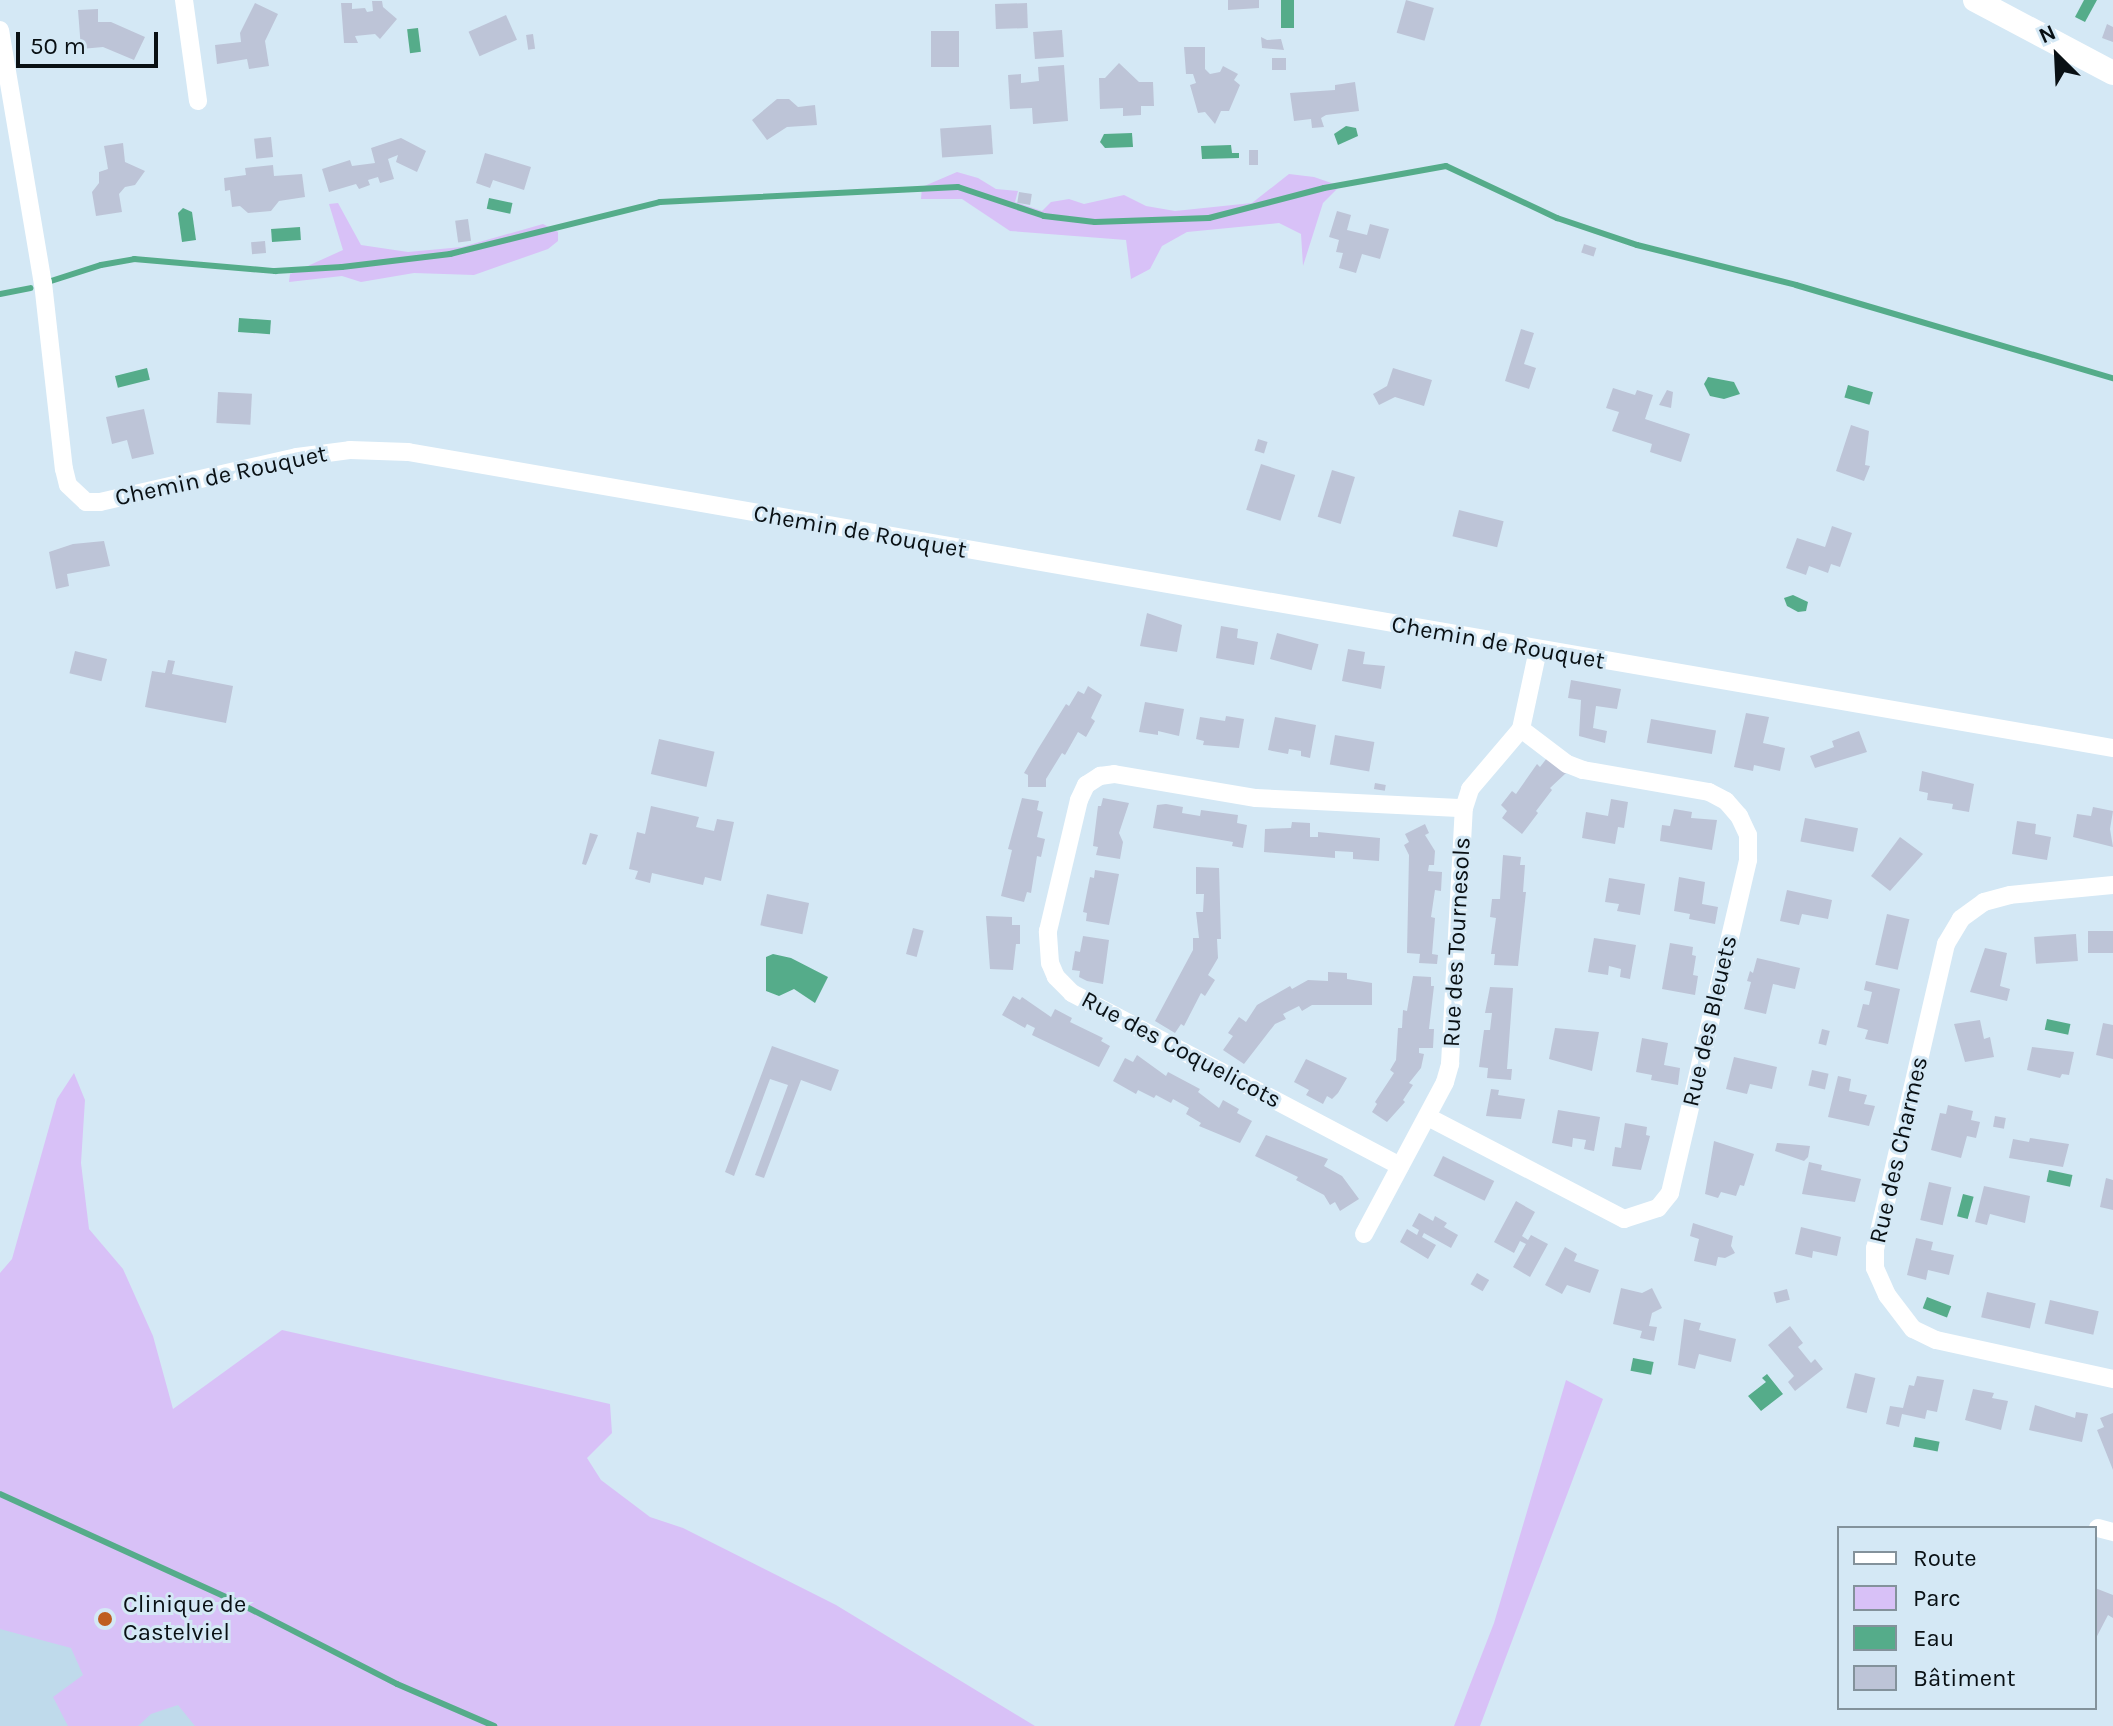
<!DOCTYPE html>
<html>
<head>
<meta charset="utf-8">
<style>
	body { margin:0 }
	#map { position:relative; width:2113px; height:1726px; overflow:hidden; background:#d4e8f5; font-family:Karla,sans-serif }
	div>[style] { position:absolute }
	.built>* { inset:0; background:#bfdaeb }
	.green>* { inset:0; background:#d8c1f7 }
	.water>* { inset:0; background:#55ac8a; transform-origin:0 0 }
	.stream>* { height:6px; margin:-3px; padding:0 3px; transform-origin:3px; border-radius:3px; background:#55ac8a }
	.building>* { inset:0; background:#bdc4d7; transform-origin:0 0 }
	.street>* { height:18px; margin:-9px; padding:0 9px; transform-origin:9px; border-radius:9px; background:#fff }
	.secondary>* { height:24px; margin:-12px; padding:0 12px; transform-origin:12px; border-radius:12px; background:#fff }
	.dots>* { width:22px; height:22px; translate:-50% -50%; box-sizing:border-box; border:4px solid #d4e8f5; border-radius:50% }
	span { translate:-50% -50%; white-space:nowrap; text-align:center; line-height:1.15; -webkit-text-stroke:6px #d4e8f5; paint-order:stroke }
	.street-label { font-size:24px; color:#091014 }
	.poi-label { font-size:24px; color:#091014 }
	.left { translate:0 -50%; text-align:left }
	.legend { position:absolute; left:1837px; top:1526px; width:260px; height:184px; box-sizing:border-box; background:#d4e8f5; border:2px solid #83929b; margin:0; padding:10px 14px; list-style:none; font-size:24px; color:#091014 }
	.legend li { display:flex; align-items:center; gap:16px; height:40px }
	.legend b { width:40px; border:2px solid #83929b }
	.north { position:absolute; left:2017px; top:16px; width:80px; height:80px; -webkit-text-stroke:6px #d4e8f5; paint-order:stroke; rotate:336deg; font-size:22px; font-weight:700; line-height:32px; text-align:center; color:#091014 }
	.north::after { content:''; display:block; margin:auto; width:28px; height:36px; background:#091014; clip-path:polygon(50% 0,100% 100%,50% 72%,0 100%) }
	.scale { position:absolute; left:16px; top:32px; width:142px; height:36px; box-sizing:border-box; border:4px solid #091014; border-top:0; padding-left:10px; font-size:24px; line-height:28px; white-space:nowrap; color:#091014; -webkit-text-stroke:6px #d4e8f5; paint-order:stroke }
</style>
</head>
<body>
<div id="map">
	<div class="built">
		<div style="clip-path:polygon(0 1541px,225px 1726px,0 1726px)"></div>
	</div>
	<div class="green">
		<div style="clip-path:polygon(957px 172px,978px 178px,996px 189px,1018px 191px,1015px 202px,1042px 211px,1051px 202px,1069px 199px,1084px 204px,1124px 195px,1146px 206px,1175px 211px,1252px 203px,1289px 174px,1314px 177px,1340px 186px,1323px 203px,1303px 266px,1301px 234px,1279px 223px,1187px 232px,1162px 246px,1150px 269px,1131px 279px,1126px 240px,1010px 231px,962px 199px,921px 199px,922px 187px)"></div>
		<div style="clip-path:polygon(338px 203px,361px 245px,408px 252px,462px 247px,543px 224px,558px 232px,558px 241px,548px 249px,474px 275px,414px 273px,361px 282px,342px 276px,289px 282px,290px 274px,343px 250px,329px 204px)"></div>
		<div style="clip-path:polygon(74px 1073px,85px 1100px,81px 1163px,89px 1229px,123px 1269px,153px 1336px,173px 1409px,282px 1330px,610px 1404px,612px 1433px,587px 1458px,601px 1480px,650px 1517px,683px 1528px,836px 1605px,1035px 1726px,195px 1726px,178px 1705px,151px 1714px,138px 1726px,68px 1726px,53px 1697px,83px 1675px,71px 1648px,0 1629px,0 1273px,12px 1259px,57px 1099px)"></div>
		<div style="clip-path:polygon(1566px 1380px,1603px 1399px,1480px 1726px,1454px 1726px,1494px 1623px)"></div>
	</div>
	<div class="water">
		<div style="left:1281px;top:0;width:13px;height:28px"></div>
		<div style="clip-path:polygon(2084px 0,2097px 0,2085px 22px,2075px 17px)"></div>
		<div style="left:418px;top:28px;width:24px;height:11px;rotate:83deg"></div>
		<div style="clip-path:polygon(1346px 126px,1356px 128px,1358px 136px,1338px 145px,1334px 134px)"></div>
		<div style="clip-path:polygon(1132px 133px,1133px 147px,1105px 148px,1100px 142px,1104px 134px)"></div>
		<div style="clip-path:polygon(1231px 145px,1232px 153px,1239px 153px,1239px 158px,1202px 159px,1201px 146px)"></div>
		<div style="left:489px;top:198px;width:24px;height:11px;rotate:12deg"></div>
		<div style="clip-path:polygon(183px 208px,192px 212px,196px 240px,182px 242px,178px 213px)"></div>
		<div style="left:300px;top:227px;width:13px;height:29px;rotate:86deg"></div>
		<div style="left:239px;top:318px;width:32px;height:14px;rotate:4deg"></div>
		<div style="left:147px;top:368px;width:12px;height:33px;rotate:76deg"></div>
		<div style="clip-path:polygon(1708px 377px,1734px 382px,1740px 394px,1724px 399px,1710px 396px,1704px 384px)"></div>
		<div style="left:1848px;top:385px;width:26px;height:13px;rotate:16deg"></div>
		<div style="clip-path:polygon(1793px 595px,1808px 602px,1806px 611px,1798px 612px,1787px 606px,1784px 598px)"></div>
		<div style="clip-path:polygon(773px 954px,791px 958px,828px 977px,815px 1003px,794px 989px,779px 996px,766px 991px,766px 957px)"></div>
		<div style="left:2047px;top:1019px;width:24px;height:11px;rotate:12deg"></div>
		<div style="left:2049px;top:1170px;width:24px;height:12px;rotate:12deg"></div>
		<div style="left:1963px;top:1194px;width:11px;height:23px;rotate:15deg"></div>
		<div style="left:1927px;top:1297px;width:26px;height:12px;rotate:21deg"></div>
		<div style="left:1633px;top:1358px;width:21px;height:13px;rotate:11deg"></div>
		<div style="clip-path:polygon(1767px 1374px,1783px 1394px,1761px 1411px,1748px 1396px,1766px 1382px,1762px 1378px)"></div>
		<div style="left:1915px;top:1437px;width:25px;height:10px;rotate:11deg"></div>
	</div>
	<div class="stream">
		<div style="left:51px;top:281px;width:52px;rotate:-17.7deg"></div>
		<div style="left:101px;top:265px;width:34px;rotate:-10deg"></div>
		<div style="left:134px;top:259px;width:142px;rotate:4.9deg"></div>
		<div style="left:275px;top:271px;width:67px;rotate:-3.4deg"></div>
		<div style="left:342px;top:267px;width:109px;rotate:-6.9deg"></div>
		<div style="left:450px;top:254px;width:216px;rotate:-13.9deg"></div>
		<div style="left:660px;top:202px;width:298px;rotate:-2.9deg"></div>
		<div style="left:958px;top:187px;width:91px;rotate:18.6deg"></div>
		<div style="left:1044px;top:216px;width:51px;rotate:6.7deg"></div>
		<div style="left:1095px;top:222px;width:114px;rotate:-2deg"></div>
		<div style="left:1209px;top:218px;width:119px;rotate:-14.6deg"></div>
		<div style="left:1324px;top:188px;width:124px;rotate:-10.2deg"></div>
		<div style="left:1446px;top:166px;width:123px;rotate:25.1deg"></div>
		<div style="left:1557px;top:218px;width:84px;rotate:18.6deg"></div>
		<div style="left:1637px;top:245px;width:164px;rotate:14.1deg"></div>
		<div style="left:1796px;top:285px;width:330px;rotate:16.4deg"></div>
		<div style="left:0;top:294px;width:31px;rotate:-11deg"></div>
		<div style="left:0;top:1494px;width:256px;rotate:24.5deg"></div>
		<div style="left:233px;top:1600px;width:184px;rotate:27.1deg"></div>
		<div style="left:397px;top:1684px;width:106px;rotate:23.4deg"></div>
	</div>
	<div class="building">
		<div style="clip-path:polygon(1228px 0,1259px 0,1259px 8px,1228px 10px)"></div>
		<div style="left:1406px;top:0;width:29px;height:34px;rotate:16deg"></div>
		<div style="clip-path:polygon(372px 1px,382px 1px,383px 7px,397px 19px,380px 39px,375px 34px,355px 36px,358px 43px,344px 43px,341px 3px,352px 3px,352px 9px,365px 8px,367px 12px,373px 11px)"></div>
		<div style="clip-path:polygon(255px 3px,278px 14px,265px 41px,269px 66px,249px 69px,247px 59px,217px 64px,215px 45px,241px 42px,240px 33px)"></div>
		<div style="left:1027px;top:3px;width:25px;height:32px;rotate:88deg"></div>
		<div style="clip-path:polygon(98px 9px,98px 22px,111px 22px,145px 37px,134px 60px,103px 47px,81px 49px,78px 10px)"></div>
		<div style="left:506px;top:15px;width:27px;height:41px;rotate:66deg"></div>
		<div style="clip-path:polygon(2107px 24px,2113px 27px,2113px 42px,2102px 38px)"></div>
		<div style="left:1062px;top:30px;width:27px;height:29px;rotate:86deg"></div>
		<div style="left:959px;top:31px;width:36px;height:28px;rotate:90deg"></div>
		<div style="left:533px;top:34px;width:15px;height:7px;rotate:82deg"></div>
		<div style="clip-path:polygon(1261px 37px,1267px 40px,1281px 39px,1284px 50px,1262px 48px)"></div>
		<div style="clip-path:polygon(1184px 47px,1205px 47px,1205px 69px,1210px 74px,1220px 72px,1223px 66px,1238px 74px,1234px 80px,1240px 85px,1229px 111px,1221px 111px,1215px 124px,1205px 112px,1198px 113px,1190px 85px,1196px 83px,1193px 74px,1186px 74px)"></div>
		<div style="left:1272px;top:58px;width:14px;height:12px"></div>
		<div style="clip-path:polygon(1119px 63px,1139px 82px,1153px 82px,1154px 106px,1141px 106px,1141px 115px,1123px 116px,1123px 108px,1100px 109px,1099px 78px,1105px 78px)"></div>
		<div style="clip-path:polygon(1064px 65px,1068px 121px,1033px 124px,1032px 108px,1010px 109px,1008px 75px,1021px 74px,1021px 83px,1039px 81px,1038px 67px)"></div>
		<div style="clip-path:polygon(1355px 82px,1359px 111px,1326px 115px,1321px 118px,1324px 127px,1312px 128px,1311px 119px,1294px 121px,1290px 93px,1335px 90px,1335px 85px)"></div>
		<div style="clip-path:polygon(777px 99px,789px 99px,798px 107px,815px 105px,817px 125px,787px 127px,767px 140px,752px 120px)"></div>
		<div style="left:991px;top:125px;width:29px;height:51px;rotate:86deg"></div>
		<div style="left:271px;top:137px;width:20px;height:17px;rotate:84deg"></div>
		<div style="clip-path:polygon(401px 138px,426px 151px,417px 172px,396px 162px,398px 155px,388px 159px,394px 179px,380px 183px,378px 177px,368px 180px,370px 185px,359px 189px,356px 184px,329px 192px,322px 169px,350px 160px,352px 166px,375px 163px,371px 148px)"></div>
		<div style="clip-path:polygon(123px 143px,125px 162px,145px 171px,135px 185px,125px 187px,119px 194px,122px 212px,96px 216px,92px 192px,99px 183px,99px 172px,108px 169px,104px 146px)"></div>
		<div style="left:1249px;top:150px;width:9px;height:15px"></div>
		<div style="clip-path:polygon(485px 153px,531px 167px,524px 190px,493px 180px,490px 188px,476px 183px)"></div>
		<div style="clip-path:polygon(273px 165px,274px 176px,302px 174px,305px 197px,279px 201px,271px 211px,248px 213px,240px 206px,232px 207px,230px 190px,225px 191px,224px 178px,246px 175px,245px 168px)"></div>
		<div style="left:1019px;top:192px;width:13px;height:11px;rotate:9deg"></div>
		<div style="clip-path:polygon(1337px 211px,1351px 215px,1347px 230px,1367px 235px,1370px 224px,1389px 229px,1380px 259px,1362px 254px,1356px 273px,1339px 268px,1343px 253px,1336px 252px,1339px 240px,1329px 237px)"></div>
		<div style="left:468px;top:219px;width:22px;height:13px;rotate:82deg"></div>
		<div style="left:265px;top:241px;width:12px;height:14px;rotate:85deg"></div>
		<div style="left:1584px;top:244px;width:13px;height:9px;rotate:18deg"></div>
		<div style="clip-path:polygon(1521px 329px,1534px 333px,1524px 364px,1536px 368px,1529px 389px,1505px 381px)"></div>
		<div style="clip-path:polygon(1393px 368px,1432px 380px,1424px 406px,1395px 397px,1379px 405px,1373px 394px,1387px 386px)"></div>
		<div style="clip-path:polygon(1613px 388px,1635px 395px,1637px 390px,1653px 395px,1645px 419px,1690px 434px,1681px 462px,1650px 452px,1652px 444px,1612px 431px,1619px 412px,1606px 408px)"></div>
		<div style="clip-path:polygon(1667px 390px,1673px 392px,1671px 408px,1659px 405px)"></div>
		<div style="left:218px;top:392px;width:34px;height:31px;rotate:3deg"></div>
		<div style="clip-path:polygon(144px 409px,154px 454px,132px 459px,127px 440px,112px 444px,106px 417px)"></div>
		<div style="clip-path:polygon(1851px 425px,1869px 431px,1865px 465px,1870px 466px,1864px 481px,1836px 471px)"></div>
		<div style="left:1258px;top:439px;width:10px;height:12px;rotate:17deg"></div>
		<div style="left:1261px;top:464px;width:36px;height:48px;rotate:18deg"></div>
		<div style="left:1332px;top:470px;width:24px;height:49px;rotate:17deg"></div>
		<div style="left:1459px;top:510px;width:46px;height:27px;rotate:14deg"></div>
		<div style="clip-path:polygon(1832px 526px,1852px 533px,1840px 567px,1831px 564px,1828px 573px,1809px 566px,1806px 575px,1786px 568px,1797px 538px,1825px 547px)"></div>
		<div style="clip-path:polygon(104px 541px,110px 566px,67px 574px,69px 586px,56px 589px,49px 552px,73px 544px)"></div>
		<div style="clip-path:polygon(1147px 613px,1182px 625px,1177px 652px,1140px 646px)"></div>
		<div style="clip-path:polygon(1221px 626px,1238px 629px,1237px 638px,1258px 642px,1254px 665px,1216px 658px)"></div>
		<div style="left:1277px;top:633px;width:43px;height:27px;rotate:15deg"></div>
		<div style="clip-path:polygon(1348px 649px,1365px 652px,1363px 664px,1385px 666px,1381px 689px,1342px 681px)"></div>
		<div style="left:75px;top:651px;width:33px;height:23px;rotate:14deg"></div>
		<div style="clip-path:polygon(168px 660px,175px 661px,172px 674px,233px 686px,226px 723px,145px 707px,152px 671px,165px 673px)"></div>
		<div style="clip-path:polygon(1571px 680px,1621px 689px,1617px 709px,1596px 706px,1593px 728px,1607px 731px,1605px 743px,1579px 736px,1581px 700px,1568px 698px)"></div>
		<div style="clip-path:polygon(1088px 686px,1102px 695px,1091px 718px,1095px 721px,1086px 737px,1078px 732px,1065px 755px,1062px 753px,1046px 779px,1046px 787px,1028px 787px,1028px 775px,1024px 773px,1038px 749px,1066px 704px,1069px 706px,1078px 691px,1084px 694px)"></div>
		<div style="clip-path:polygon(1145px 702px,1184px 709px,1179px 736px,1158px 731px,1158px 735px,1139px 732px)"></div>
		<div style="clip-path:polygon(1746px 713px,1769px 717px,1763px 743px,1785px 748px,1780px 771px,1754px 765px,1753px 771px,1734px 767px)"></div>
		<div style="clip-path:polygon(1226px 716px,1244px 719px,1239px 748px,1203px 745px,1204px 741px,1196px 739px,1200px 717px,1225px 721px)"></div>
		<div style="clip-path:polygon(1275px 717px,1316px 725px,1310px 758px,1301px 756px,1301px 751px,1289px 749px,1288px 754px,1268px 750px)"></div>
		<div style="left:1651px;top:719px;width:66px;height:24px;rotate:10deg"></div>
		<div style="clip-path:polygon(1859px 731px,1867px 752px,1815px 768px,1810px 756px,1834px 747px,1832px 741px)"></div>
		<div style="left:1335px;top:735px;width:40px;height:30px;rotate:10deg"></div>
		<div style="left:659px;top:739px;width:57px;height:36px;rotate:13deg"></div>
		<div style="clip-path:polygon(1547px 758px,1566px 773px,1550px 788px,1552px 790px,1536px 811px,1538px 813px,1522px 834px,1502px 818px,1507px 811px,1501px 805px,1512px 791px,1516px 794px,1537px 764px,1540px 767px)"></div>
		<div style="clip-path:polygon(1922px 771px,1974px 784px,1969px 812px,1952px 809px,1953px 804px,1927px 800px,1928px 793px,1919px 791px)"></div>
		<div style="left:1375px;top:783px;width:11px;height:6px;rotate:10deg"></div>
		<div style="clip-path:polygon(1022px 798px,1039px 801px,1037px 810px,1043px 812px,1037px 837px,1045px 839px,1041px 857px,1037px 856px,1031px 893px,1027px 892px,1024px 902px,1001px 896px,1012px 850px,1008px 849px)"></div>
		<div style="clip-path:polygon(1103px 798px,1129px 803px,1119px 833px,1123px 842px,1120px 859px,1096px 855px,1098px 847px,1093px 846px,1098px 806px,1101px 806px)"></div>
		<div style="clip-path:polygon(1611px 799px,1628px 802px,1624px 828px,1618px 827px,1615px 844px,1582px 838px,1586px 812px,1608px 816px)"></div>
		<div style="clip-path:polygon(1166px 804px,1183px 807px,1182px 813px,1200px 816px,1201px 810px,1238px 815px,1237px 823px,1247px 825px,1243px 848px,1232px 846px,1233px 842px,1153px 828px,1157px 805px)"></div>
		<div style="clip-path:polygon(651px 806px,699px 817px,696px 827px,714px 831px,717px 819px,734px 822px,721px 881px,705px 877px,703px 885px,652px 873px,650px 883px,635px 879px,638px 871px,629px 869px,637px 832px,645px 834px)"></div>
		<div style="clip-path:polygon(2093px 807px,2113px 811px,2110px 829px,2113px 847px,2073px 837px,2077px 814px,2091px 816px)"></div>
		<div style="clip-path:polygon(1674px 809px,1692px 812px,1691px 818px,1717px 820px,1712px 850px,1660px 841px,1662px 825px,1670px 826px)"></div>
		<div style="left:1805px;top:818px;width:54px;height:24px;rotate:11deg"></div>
		<div style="clip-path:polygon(2017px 821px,2036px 824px,2035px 834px,2051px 837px,2047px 860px,2012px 854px)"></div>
		<div style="clip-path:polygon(1292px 822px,1310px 823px,1310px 837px,1318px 837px,1318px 832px,1380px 838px,1379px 861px,1353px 859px,1353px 852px,1335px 851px,1335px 858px,1264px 852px,1265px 829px,1291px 828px)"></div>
		<div style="clip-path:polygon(1425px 824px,1429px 833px,1425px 835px,1435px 851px,1434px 865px,1429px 865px,1428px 871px,1442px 872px,1441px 891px,1435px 890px,1431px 917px,1435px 918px,1432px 954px,1438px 955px,1437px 964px,1419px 963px,1420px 954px,1407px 953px,1409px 855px,1404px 845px,1409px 842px,1405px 834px)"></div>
		<div style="clip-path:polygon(590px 833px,598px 835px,586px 865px,582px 864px)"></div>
		<div style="clip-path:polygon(1900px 837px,1923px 854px,1890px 891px,1871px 876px)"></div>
		<div style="clip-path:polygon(1503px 855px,1521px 857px,1520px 865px,1525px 865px,1523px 892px,1526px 892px,1518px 966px,1494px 965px,1495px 954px,1491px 954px,1496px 918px,1490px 917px,1492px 899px,1500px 899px)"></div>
		<div style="clip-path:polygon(1196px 867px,1219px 868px,1221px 939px,1217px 939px,1218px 958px,1208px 975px,1215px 980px,1205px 996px,1201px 993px,1184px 1026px,1181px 1024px,1175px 1033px,1155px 1021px,1193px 950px,1193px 938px,1199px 938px,1196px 912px,1203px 912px,1204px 894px,1196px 894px)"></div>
		<div style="clip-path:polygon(1095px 870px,1119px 874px,1109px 925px,1086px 921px,1087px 913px,1083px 912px,1090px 877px,1094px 878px)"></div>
		<div style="clip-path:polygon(1679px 877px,1705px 882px,1702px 904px,1718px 907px,1715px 924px,1689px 919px,1690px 914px,1674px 911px)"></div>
		<div style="clip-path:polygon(1609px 878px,1645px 884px,1640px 915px,1617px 911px,1619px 904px,1605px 902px)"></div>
		<div style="clip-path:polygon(1787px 890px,1832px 900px,1828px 919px,1802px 914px,1799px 925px,1780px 921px)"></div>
		<div style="left:767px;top:894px;width:43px;height:32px;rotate:12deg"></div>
		<div style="left:1887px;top:914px;width:23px;height:52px;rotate:13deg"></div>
		<div style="clip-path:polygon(986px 916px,1012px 917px,1012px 925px,1020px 925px,1020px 944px,1016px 944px,1013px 970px,990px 969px)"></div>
		<div style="left:913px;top:928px;width:11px;height:27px;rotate:15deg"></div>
		<div style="left:2113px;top:931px;width:22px;height:25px;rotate:90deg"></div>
		<div style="left:2076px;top:934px;width:27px;height:42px;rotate:86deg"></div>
		<div style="clip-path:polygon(1083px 936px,1109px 940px,1103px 984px,1087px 981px,1079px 977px,1080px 971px,1072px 970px,1075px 951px,1080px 952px)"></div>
		<div style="clip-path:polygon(1594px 938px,1636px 945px,1630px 979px,1620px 977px,1621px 969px,1609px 966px,1608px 975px,1588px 972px)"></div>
		<div style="clip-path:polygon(1670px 943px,1693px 947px,1692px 955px,1696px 956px,1693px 975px,1698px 976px,1695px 995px,1662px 989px)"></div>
		<div style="clip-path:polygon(1985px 948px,2007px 953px,2000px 986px,2010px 989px,2007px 1001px,1970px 992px)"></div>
		<div style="clip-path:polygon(1757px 958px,1800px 968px,1795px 989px,1773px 984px,1766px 1014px,1744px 1009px,1751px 982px,1747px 981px,1750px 971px,1753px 973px)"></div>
		<div style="clip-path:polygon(1328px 972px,1347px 973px,1347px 979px,1372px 983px,1372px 1005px,1312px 1005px,1302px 1011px,1299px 1006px,1283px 1014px,1286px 1019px,1275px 1024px,1244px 1064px,1223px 1050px,1233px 1036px,1228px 1033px,1239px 1017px,1246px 1022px,1257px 1005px,1290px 986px,1292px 989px,1308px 980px,1328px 981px)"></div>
		<div style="clip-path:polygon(1413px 976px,1431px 977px,1431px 986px,1434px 986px,1429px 1029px,1434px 1029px,1433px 1048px,1419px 1048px,1419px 1053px,1424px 1054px,1421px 1068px,1409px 1083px,1413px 1085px,1403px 1100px,1405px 1102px,1387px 1122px,1372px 1112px,1377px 1104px,1375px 1102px,1394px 1073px,1390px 1070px,1396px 1060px,1398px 1028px,1402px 1028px,1403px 1010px,1407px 1011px)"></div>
		<div style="clip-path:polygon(1866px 981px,1900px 989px,1888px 1044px,1865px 1039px,1868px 1030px,1857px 1027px,1863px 1004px,1869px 1005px,1872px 992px,1864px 990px)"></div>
		<div style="clip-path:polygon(1490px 987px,1513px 988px,1507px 1069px,1512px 1069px,1511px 1080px,1487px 1078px,1488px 1068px,1479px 1067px,1484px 1030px,1490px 1030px,1492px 1013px,1485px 1013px)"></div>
		<div style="clip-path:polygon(1013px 996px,1020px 1000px,1022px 997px,1051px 1017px,1055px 1009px,1072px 1018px,1070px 1022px,1103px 1038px,1101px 1041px,1110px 1046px,1099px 1067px,1032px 1035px,1035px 1028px,1027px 1024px,1025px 1028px,1002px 1015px)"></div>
		<div style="clip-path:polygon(1980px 1020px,1984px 1039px,1990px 1037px,1994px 1057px,1965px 1062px,1954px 1024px)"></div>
		<div style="clip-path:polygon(2103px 1023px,2113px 1025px,2113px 1059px,2096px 1055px)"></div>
		<div style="clip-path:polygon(1555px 1028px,1599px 1032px,1592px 1071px,1549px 1059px)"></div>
		<div style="left:1822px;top:1029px;width:8px;height:15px;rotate:14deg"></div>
		<div style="clip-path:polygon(1642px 1038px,1668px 1043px,1664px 1065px,1680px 1068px,1678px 1085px,1651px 1080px,1652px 1075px,1636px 1072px)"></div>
		<div style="clip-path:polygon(772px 1046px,839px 1070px,831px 1091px,801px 1080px,764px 1178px,755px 1175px,788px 1085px,770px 1079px,734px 1176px,725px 1172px)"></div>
		<div style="clip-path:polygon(2032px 1047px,2074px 1052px,2069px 1075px,2062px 1074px,2060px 1078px,2027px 1070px)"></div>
		<div style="clip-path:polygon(1137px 1055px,1166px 1076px,1168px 1072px,1200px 1089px,1198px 1092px,1219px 1108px,1223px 1100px,1239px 1109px,1237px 1113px,1252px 1121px,1240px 1143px,1199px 1126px,1201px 1123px,1186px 1114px,1189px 1108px,1173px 1099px,1171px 1103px,1156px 1095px,1154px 1098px,1138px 1090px,1136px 1094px,1113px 1081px,1125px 1058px,1133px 1062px)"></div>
		<div style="clip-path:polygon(1734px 1057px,1777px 1067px,1772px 1089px,1750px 1084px,1747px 1094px,1726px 1089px)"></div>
		<div style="clip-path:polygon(1306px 1059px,1347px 1078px,1338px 1093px,1332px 1099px,1327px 1096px,1323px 1104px,1306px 1095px,1309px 1090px,1294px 1082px)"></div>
		<div style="left:1812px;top:1070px;width:17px;height:16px;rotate:13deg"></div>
		<div style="clip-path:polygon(1838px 1076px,1851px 1079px,1849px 1091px,1867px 1095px,1864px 1104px,1875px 1106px,1869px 1126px,1828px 1117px)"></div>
		<div style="clip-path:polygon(1491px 1089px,1499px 1090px,1498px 1095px,1525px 1099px,1521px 1119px,1486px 1116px)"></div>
		<div style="clip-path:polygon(1948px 1105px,1973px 1111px,1971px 1120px,1980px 1122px,1976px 1138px,1967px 1136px,1961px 1158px,1931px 1150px,1940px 1113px,1946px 1114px)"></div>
		<div style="clip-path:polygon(1558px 1110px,1600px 1117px,1594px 1151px,1584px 1149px,1586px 1140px,1573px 1138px,1572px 1147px,1552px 1143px)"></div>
		<div style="left:1995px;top:1116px;width:11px;height:11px;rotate:10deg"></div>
		<div style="clip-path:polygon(1625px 1123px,1647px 1127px,1646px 1135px,1650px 1136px,1641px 1170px,1612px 1166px,1615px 1147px,1621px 1148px)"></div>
		<div style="clip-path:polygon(1266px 1135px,1328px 1159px,1324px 1166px,1342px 1176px,1359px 1199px,1340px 1211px,1335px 1202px,1330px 1205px,1324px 1195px,1296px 1180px,1298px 1177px,1255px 1156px)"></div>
		<div style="clip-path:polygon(2030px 1138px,2069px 1144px,2063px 1167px,2009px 1158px,2013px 1139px,2029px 1142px)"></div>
		<div style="clip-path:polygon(1714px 1141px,1754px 1154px,1744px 1186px,1740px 1185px,1736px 1196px,1721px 1192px,1718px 1198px,1705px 1194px)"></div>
		<div style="clip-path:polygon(1777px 1143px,1810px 1146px,1808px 1157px,1804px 1161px,1775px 1151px)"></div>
		<div style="left:1443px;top:1156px;width:57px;height:22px;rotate:26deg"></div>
		<div style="clip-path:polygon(1809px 1162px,1822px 1165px,1821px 1170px,1861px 1179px,1855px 1202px,1802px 1194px)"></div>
		<div style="clip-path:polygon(2106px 1178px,2113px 1180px,2113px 1210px,2100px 1207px)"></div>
		<div style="left:1929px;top:1182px;width:23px;height:39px;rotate:13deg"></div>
		<div style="clip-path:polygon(1984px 1186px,2030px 1196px,2025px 1223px,1990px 1214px,1987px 1225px,1975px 1222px)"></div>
		<div style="clip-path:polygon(1516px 1201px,1535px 1212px,1522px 1236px,1528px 1240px,1531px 1235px,1548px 1244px,1530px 1277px,1513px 1267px,1526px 1244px,1520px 1241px,1514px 1253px,1494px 1242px)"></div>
		<div style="clip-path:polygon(1419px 1213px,1433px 1221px,1435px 1216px,1447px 1223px,1444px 1227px,1458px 1235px,1451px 1248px,1424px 1233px,1422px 1237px,1436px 1245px,1428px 1259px,1400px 1242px,1407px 1229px,1417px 1235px,1419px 1230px,1412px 1226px)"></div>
		<div style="clip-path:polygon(1693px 1223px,1733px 1236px,1731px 1246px,1735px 1253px,1725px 1258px,1718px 1257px,1716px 1266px,1694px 1261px,1699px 1239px,1690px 1236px)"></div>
		<div style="clip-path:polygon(1801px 1227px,1841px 1237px,1837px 1256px,1813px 1251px,1812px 1258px,1795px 1254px)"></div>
		<div style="clip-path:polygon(1916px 1238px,1933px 1242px,1931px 1250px,1954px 1255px,1949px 1275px,1928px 1270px,1926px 1280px,1907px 1275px)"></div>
		<div style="clip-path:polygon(1565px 1247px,1577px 1254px,1574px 1261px,1599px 1270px,1590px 1293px,1567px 1285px,1562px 1294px,1545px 1285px)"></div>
		<div style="left:1477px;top:1273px;width:14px;height:13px;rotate:30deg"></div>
		<div style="clip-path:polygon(1621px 1288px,1642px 1293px,1652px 1288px,1662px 1308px,1652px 1313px,1649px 1326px,1657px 1327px,1654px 1341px,1640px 1338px,1642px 1331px,1613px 1324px)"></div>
		<div style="left:1787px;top:1289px;width:11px;height:14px;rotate:75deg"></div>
		<div style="left:1987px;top:1292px;width:50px;height:26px;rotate:13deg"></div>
		<div style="left:2050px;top:1300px;width:50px;height:24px;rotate:13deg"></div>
		<div style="clip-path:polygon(1684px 1319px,1701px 1323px,1699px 1330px,1736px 1339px,1731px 1362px,1699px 1354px,1695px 1369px,1678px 1365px)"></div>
		<div style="clip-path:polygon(1790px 1326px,1803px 1343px,1798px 1347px,1811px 1363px,1815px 1359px,1823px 1369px,1795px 1391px,1788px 1382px,1794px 1376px,1768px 1345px)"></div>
		<div style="left:1855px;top:1373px;width:21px;height:36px;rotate:14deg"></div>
		<div style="clip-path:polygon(1917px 1376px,1944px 1380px,1937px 1412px,1927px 1410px,1925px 1419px,1902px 1414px,1899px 1427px,1886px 1424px,1890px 1406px,1903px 1408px,1909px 1385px,1914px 1386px)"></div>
		<div style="clip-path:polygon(1973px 1389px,1994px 1393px,1992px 1398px,2008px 1401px,2001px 1430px,1965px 1420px)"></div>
		<div style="clip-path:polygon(2035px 1405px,2075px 1418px,2076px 1412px,2088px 1414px,2082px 1442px,2029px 1430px)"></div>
		<div style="clip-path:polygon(2113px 1413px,2113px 1470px,2097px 1430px,2104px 1427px,2100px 1418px)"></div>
		<div style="clip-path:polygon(2095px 1588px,2113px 1595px,2113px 1618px,2108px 1615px,2095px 1640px)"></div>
	</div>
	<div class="street">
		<div style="left:184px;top:0;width:102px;rotate:82.1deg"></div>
		<div style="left:0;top:30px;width:257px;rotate:80.4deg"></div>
		<div style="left:43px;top:283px;width:187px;rotate:83.6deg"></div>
		<div style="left:64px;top:469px;width:16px;rotate:76deg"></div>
		<div style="left:68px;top:485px;width:25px;rotate:43deg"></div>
		<div style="left:86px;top:502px;width:14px"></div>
		<div style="left:100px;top:502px;width:202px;rotate:-12.9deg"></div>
		<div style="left:297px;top:457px;width:53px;rotate:-7.5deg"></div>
		<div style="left:350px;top:450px;width:58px;rotate:2deg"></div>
		<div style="left:408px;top:452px;width:1731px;rotate:9.85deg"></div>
		<div style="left:2113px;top:885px;width:103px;rotate:174.5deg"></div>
		<div style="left:2010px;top:895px;width:27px;rotate:165deg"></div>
		<div style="left:1984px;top:902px;width:29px;rotate:144deg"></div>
		<div style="left:1961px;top:919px;width:29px;rotate:121deg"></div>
		<div style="left:1946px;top:944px;width:312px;rotate:103.1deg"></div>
		<div style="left:1875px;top:1248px;width:20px;rotate:90deg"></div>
		<div style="left:1875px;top:1268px;width:30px;rotate:66deg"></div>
		<div style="left:1887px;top:1295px;width:43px;rotate:52.6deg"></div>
		<div style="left:1913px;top:1329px;width:25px;rotate:26deg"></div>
		<div style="left:1936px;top:1340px;width:181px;rotate:12.4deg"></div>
		<div style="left:1428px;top:1117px;width:221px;rotate:27.5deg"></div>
		<div style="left:1624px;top:1219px;width:36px;rotate:-18deg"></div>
		<div style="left:1658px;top:1208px;width:19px;rotate:-51deg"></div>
		<div style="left:1670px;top:1193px;width:342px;rotate:-76.8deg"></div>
		<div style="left:1748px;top:860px;width:25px;rotate:-90deg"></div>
		<div style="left:1748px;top:835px;width:21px;rotate:-115deg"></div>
		<div style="left:1739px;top:816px;width:20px;rotate:-131deg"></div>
		<div style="left:1726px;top:801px;width:19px;rotate:-152deg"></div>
		<div style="left:1709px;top:792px;width:128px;rotate:-170.1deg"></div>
		<div style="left:1583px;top:770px;width:17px;rotate:-159deg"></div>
		<div style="left:1567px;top:764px;width:58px;rotate:-142.7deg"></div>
		<div style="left:1400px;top:1166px;width:371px;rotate:-152.2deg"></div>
		<div style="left:1072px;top:993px;width:23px;rotate:-135deg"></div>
		<div style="left:1056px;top:977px;width:15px;rotate:-113deg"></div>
		<div style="left:1050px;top:963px;width:32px;rotate:-94deg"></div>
		<div style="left:1048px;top:931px;width:135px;rotate:-76.7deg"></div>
		<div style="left:1079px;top:800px;width:17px;rotate:-65deg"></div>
		<div style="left:1086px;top:785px;width:17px;rotate:-33deg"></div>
		<div style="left:1100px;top:776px;width:14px;rotate:-8deg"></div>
		<div style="left:1114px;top:774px;width:144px;rotate:9.6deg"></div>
		<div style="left:1256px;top:798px;width:208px;rotate:2.8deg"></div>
		<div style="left:1364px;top:1234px;width:172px;rotate:-61.9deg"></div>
		<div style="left:1445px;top:1082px;width:19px;rotate:-74deg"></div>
		<div style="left:1450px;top:1064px;width:256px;rotate:-86.9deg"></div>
		<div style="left:1464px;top:808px;width:20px;rotate:-72deg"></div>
		<div style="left:1470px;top:789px;width:79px;rotate:-49.6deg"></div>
		<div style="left:1521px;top:729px;width:81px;rotate:-77.9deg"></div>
		<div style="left:2098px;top:1528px;width:16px;rotate:15deg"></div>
	</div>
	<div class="secondary">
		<div style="left:1975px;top:0;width:156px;rotate:27.9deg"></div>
	</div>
	<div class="dots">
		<div style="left:105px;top:1619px;background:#bf5d20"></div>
	</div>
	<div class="street-label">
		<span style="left:221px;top:476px;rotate:-12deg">Chemin de Rouquet</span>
		<span style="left:860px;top:532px;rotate:10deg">Chemin de Rouquet</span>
		<span style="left:1498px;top:643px;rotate:10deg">Chemin de Rouquet</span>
		<span style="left:1457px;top:942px;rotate:-87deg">Rue des Tournesols</span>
		<span style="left:1710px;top:1021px;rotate:-77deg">Rue des Bleuets</span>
		<span style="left:1181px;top:1050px;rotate:28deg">Rue des Coquelicots</span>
		<span style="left:1899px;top:1150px;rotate:-77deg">Rue des Charmes</span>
	</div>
	<div class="poi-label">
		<span class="left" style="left:123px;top:1619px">Clinique de<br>Castelviel</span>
	</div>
	<ul class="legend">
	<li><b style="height:10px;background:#fff"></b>Route</li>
	<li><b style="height:22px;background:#d8c1f7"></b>Parc</li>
	<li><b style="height:22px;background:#55ac8a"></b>Eau</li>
	<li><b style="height:22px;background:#bdc4d7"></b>Bâtiment</li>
	</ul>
	<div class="north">N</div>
	<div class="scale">50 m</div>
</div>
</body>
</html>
